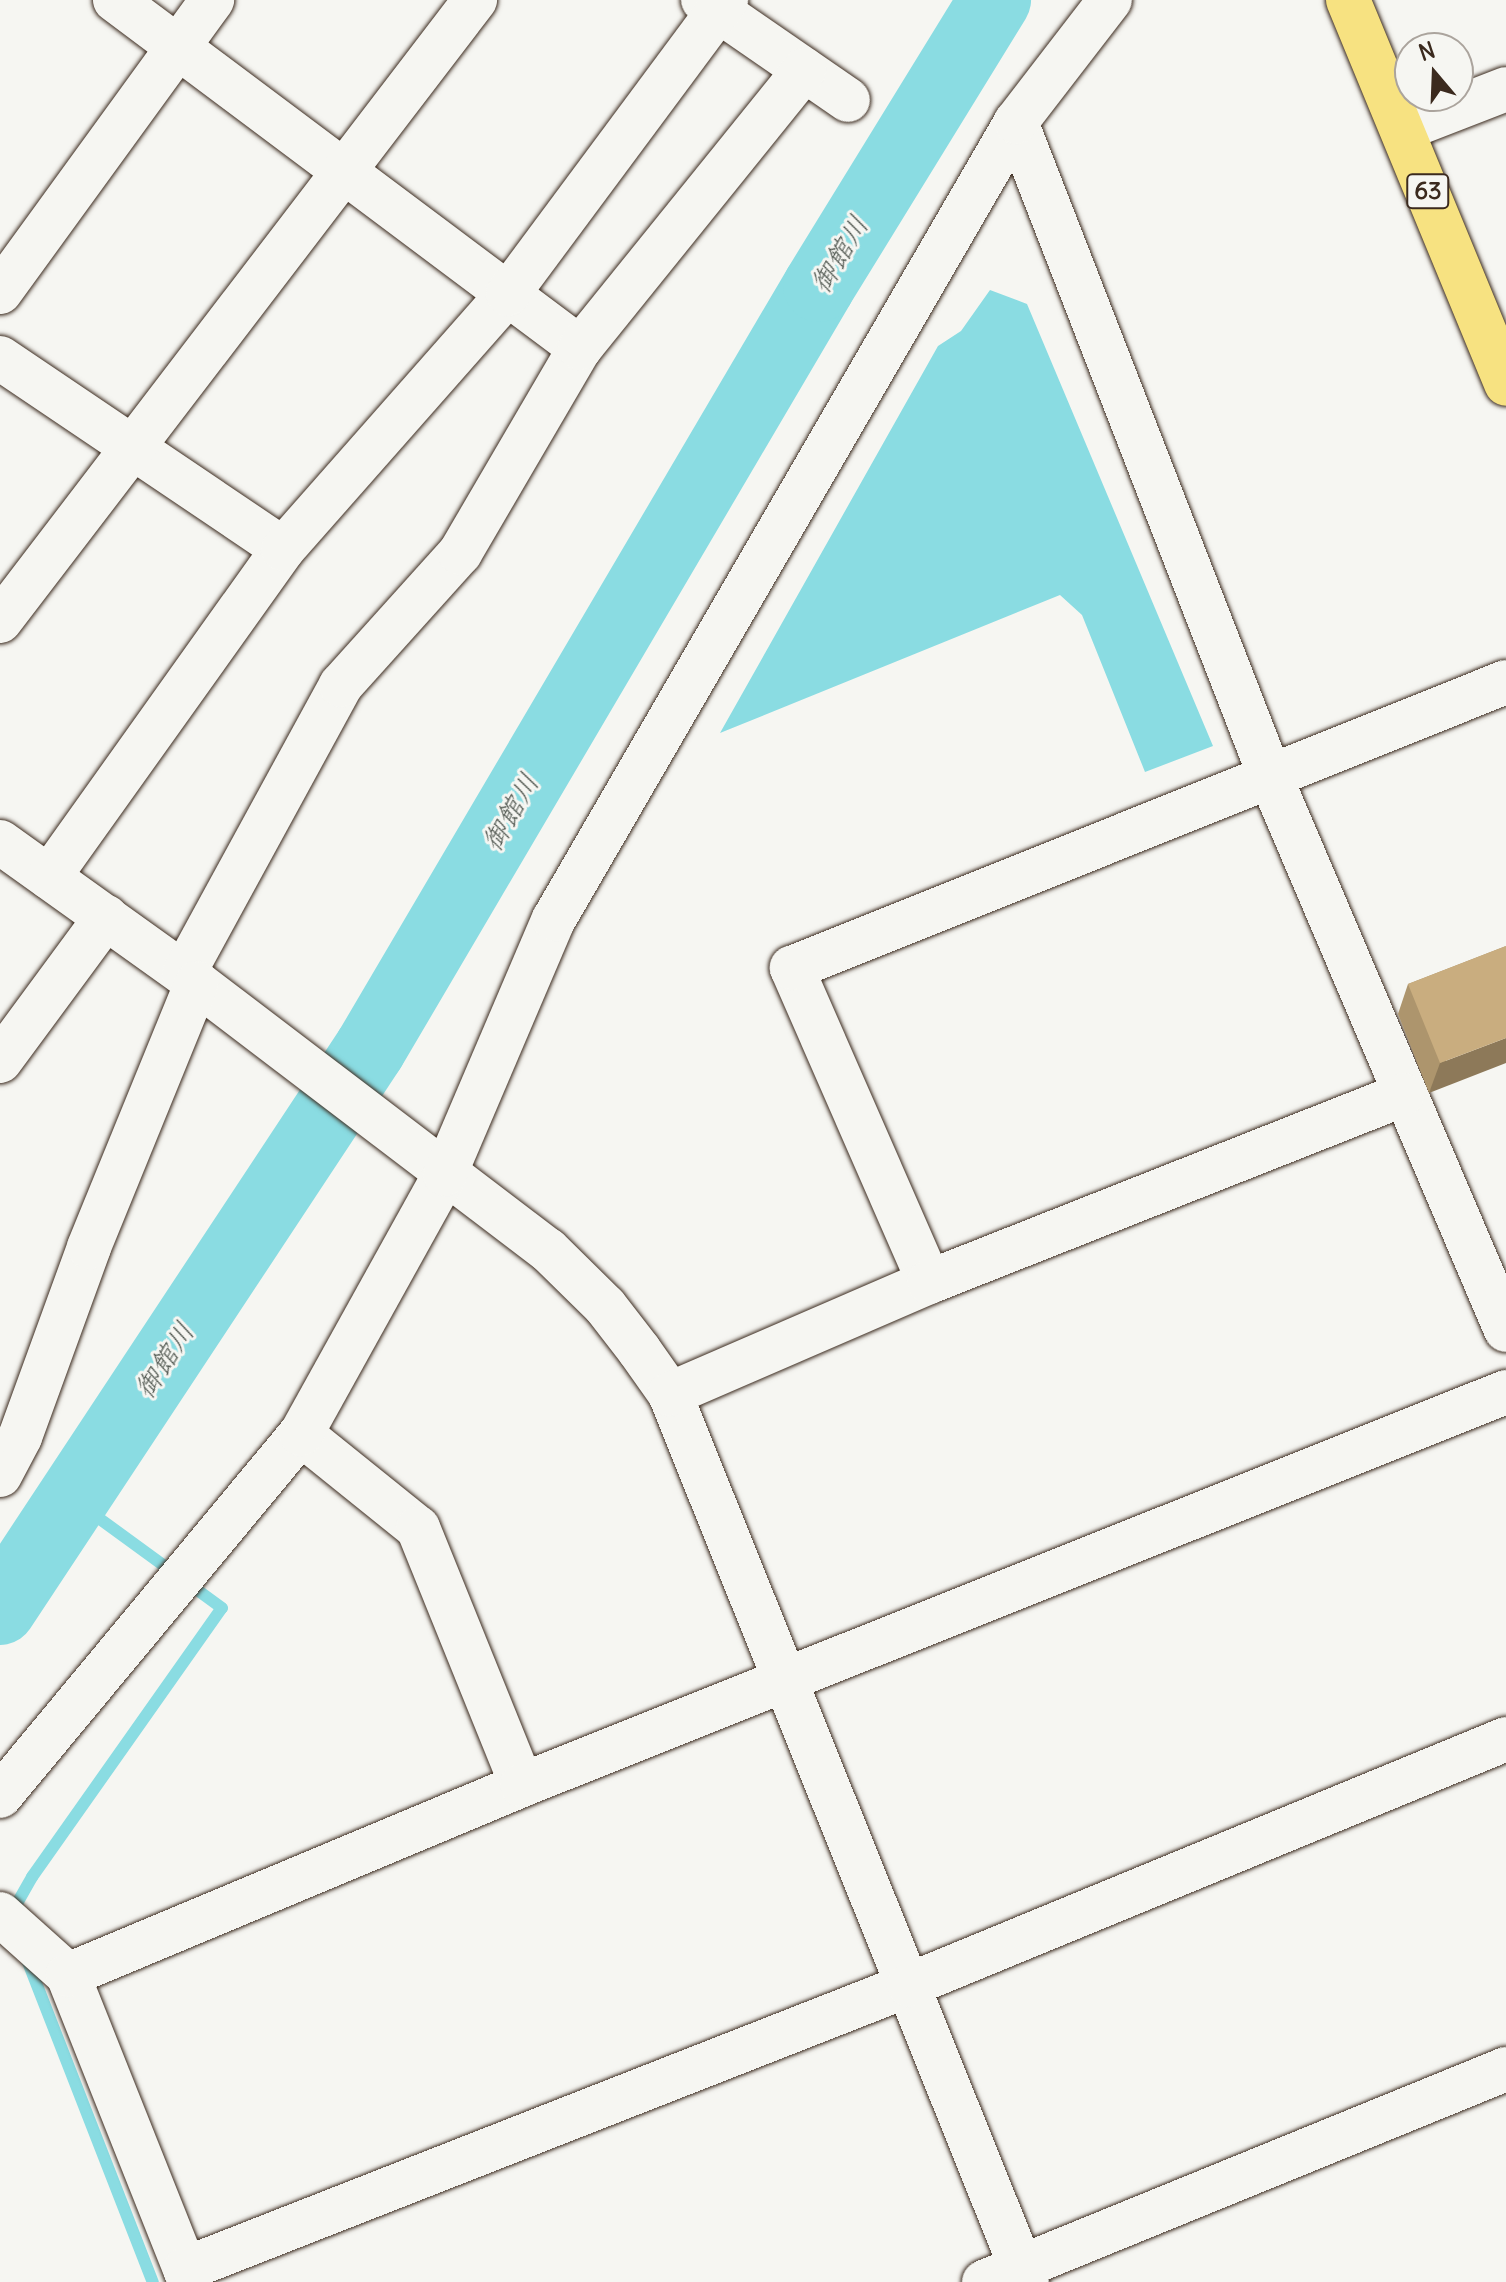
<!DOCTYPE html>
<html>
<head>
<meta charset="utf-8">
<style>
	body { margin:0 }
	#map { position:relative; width:1506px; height:2282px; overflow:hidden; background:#f6f6f2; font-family:Delius,"Klee One",sans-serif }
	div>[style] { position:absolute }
	.water>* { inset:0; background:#8adce2 }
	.stream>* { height:12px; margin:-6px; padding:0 6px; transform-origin:6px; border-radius:6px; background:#8adce2 }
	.river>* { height:72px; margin:-36px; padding:0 36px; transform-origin:36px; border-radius:36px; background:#8adce2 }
	.roads { filter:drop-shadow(0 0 2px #3b2a1e) drop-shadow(0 0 2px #3b2a1e) }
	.minor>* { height:44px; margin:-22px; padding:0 22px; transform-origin:22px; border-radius:22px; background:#f6f6f2 }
	.major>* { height:44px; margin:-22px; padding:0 22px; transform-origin:22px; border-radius:22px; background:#f7e281 }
	.wall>* { inset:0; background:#ad956d }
	.shaded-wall>* { inset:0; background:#8d7959 }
	.building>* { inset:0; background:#c9ad7f }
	span { translate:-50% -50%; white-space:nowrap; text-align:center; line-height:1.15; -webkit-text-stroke:6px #f6f6f2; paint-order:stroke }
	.shield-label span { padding:2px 6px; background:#f6f6f2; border:2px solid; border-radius:6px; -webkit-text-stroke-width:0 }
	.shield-label { font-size:24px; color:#3b2a1e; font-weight:700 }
	.water-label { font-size:28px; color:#4f564f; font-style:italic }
	.north { position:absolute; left:1394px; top:32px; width:80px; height:80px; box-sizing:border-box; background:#f6f6f2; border:2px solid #aba49d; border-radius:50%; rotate:341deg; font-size:22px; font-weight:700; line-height:32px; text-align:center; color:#3b2a1e }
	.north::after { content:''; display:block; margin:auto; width:28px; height:36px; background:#3b2a1e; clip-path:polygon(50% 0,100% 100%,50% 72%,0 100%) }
</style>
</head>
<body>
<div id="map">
	<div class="water">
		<div style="clip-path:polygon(990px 290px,1027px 304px,1213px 746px,1145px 772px,1082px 615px,1060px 595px,720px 733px,938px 346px,961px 331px)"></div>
	</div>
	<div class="stream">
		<div style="left:11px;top:1914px;width:43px;rotate:-60.4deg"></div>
		<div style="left:32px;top:1877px;width:329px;rotate:-54.8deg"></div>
		<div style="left:222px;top:1608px;width:182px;rotate:-143.9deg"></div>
		<div style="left:26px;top:1957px;width:349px;rotate:68.7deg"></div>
	</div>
	<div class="river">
		<div style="left:0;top:1609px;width:671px;rotate:-56.55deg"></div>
		<div style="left:370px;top:1049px;width:885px;rotate:-59.52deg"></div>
		<div style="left:819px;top:286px;width:336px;rotate:-58.4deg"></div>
	</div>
	<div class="roads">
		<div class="minor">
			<div style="left:115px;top:0;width:581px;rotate:36.81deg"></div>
			<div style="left:703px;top:0;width:176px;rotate:34.6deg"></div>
			<div style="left:1016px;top:122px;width:702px;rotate:68.77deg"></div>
			<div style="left:1270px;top:776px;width:602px;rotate:66.93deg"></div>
			<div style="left:1403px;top:129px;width:110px;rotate:-21.2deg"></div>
			<div style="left:0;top:292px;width:361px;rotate:-54deg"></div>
			<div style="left:0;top:358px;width:341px;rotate:34deg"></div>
			<div style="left:0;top:621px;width:782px;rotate:-52.59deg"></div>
			<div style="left:0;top:842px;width:242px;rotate:35.6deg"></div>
			<div style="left:197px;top:983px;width:441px;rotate:37.3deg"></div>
			<div style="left:548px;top:1250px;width:80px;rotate:44.5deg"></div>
			<div style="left:605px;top:1306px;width:56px;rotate:52.3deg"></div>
			<div style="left:639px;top:1350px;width:54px;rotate:54.8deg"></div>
			<div style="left:670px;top:1394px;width:957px;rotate:68.1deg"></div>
			<div style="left:49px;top:877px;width:403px;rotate:-54.5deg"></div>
			<div style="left:283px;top:549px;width:340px;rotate:-48.6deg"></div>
			<div style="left:508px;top:294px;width:366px;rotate:-53.4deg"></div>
			<div style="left:184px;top:973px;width:328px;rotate:-61.4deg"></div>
			<div style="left:341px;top:685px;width:178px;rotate:-48deg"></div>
			<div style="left:460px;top:553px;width:238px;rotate:-59.7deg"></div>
			<div style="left:580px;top:348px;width:357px;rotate:-51.1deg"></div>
			<div style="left:0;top:1061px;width:179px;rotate:-53.6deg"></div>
			<div style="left:929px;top:1282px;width:343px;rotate:-113.6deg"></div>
			<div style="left:792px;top:968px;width:769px;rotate:-21.83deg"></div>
			<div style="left:670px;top:1394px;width:282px;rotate:-23.4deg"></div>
			<div style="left:929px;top:1282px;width:509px;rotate:-21.57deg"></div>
			<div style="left:301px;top:1434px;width:150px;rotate:38.8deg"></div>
			<div style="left:418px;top:1528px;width:277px;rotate:68deg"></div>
			<div style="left:0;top:1475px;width:43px;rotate:-62.2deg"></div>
			<div style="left:20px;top:1437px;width:202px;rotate:-70deg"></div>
			<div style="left:89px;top:1247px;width:285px;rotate:-67.8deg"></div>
			<div style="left:0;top:1796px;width:471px;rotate:-50.3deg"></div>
			<div style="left:301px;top:1434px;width:297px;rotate:-61deg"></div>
			<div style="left:445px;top:1174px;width:277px;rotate:-66.9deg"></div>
			<div style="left:554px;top:919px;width:921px;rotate:-59.9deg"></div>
			<div style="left:1016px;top:122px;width:154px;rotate:-52.4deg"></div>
			<div style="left:0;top:1914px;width:91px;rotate:41.9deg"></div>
			<div style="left:68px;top:1975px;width:330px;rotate:68.3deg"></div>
			<div style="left:68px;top:1975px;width:492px;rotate:-22.7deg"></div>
			<div style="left:522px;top:1785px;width:1060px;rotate:-21.77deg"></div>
			<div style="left:185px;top:2269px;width:778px;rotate:-21.42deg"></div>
			<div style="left:909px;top:1985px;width:646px;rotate:-22.39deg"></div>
			<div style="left:984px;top:2282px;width:564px;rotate:-22.2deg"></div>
		</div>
		<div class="major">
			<div style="left:1348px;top:0;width:415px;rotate:67.6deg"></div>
		</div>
	</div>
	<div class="wall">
		<div style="clip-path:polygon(1506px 946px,1429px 1093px,1398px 1014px,1408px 984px)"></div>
	</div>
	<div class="shaded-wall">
		<div style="clip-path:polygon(1506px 1038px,1506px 1063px,1429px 1093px,1440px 1063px)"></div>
	</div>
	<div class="building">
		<div style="clip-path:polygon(1506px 946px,1506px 1038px,1440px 1063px,1408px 984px)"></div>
	</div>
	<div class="shield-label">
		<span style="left:1428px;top:191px">63</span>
	</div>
	<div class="water-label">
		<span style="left:839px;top:254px;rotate:-59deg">御館川</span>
		<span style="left:510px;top:812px;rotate:-60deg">御館川</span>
		<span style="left:164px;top:1360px;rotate:-57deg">御館川</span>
	</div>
	<div class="north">N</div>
</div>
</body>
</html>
